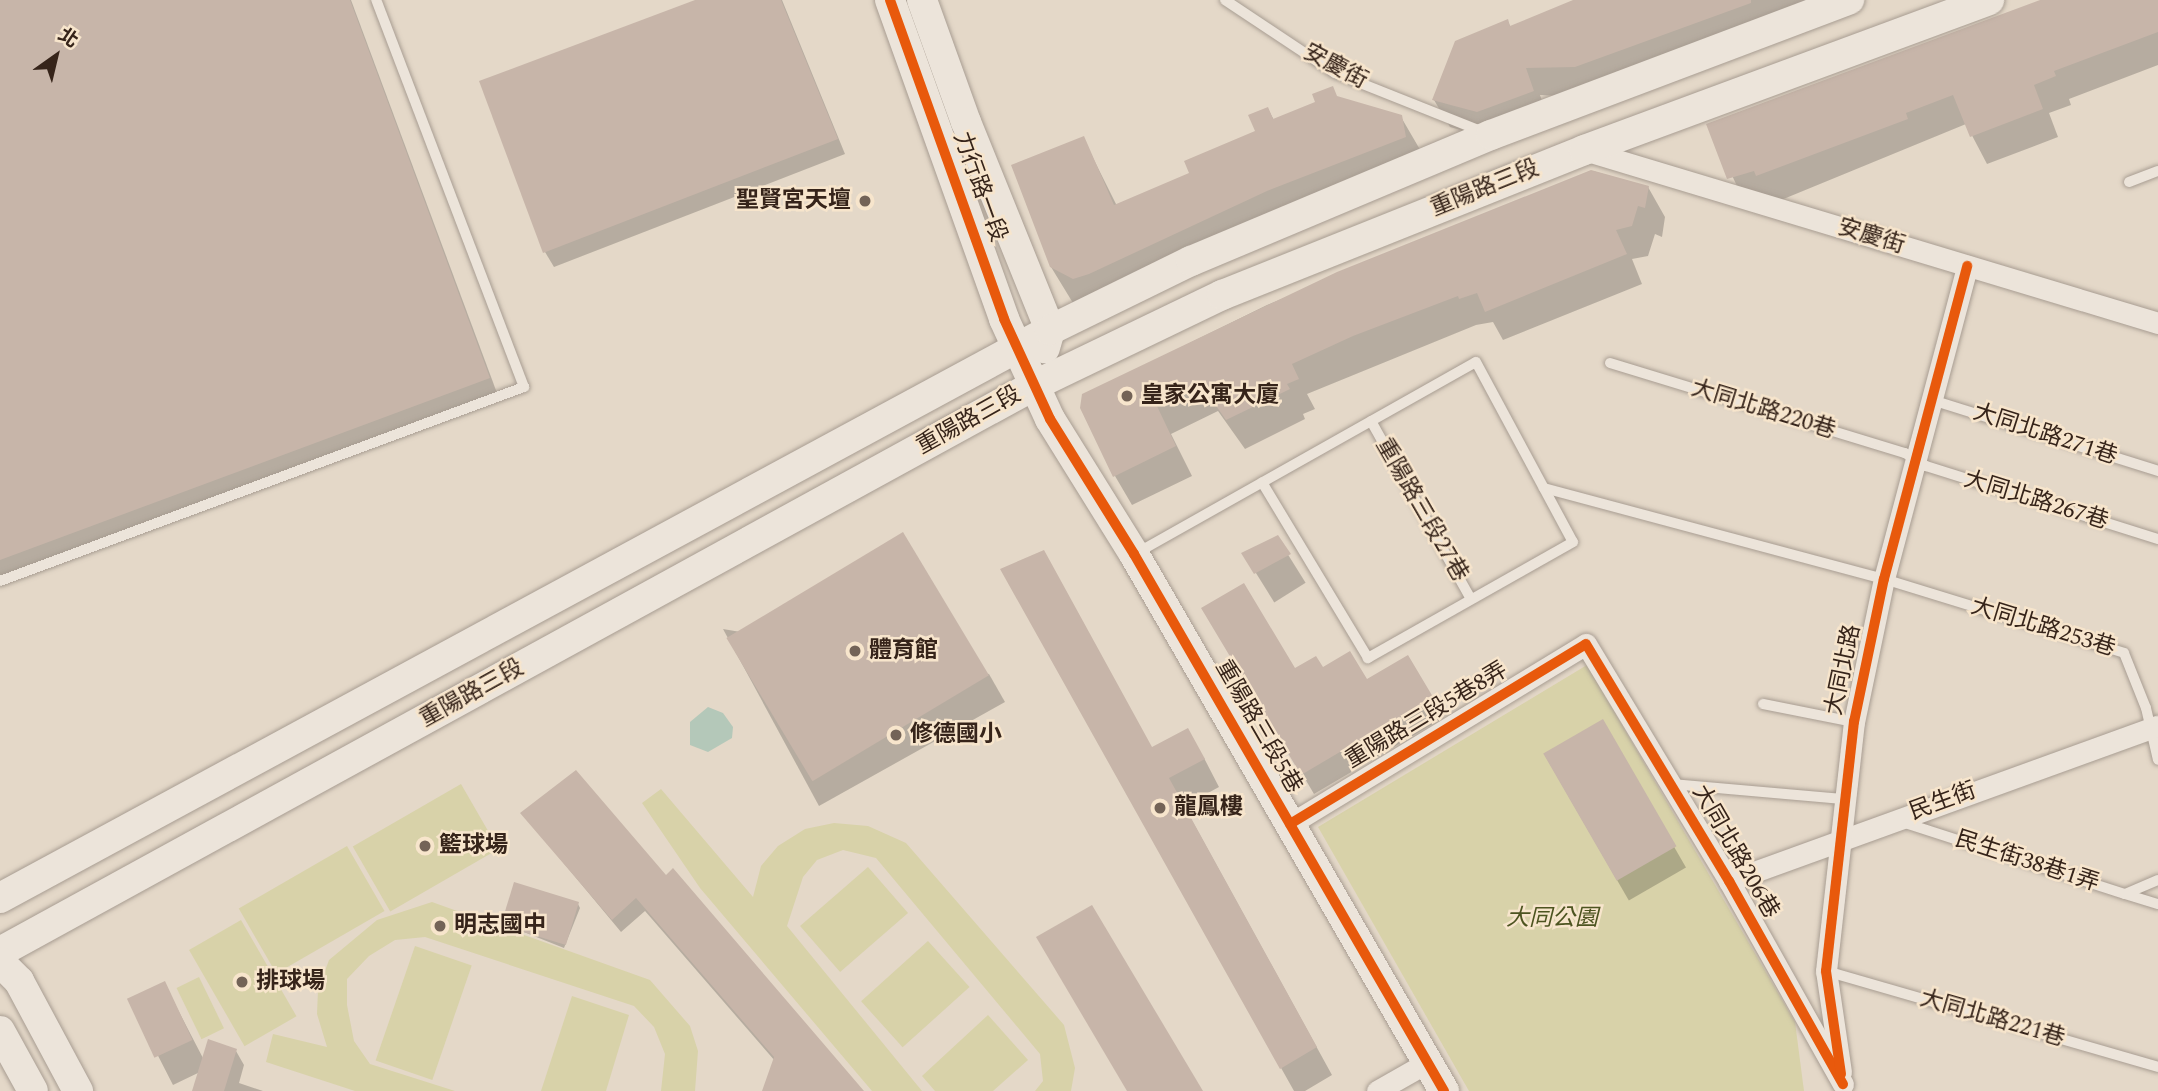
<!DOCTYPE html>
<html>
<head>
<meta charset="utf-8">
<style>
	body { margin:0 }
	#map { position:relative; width:2158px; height:1091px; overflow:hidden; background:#e4d8c8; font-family:Spectral,"Noto Sans TC",serif }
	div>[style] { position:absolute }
	.green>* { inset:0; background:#d8d2a9; transform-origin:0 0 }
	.water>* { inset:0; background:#b4c8b9 }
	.shadow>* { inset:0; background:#0003; transform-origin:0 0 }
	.building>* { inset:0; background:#c7b5a9; transform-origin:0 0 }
	.roads { filter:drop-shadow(0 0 2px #a89d92) drop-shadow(0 0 2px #a89d92) }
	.lane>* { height:10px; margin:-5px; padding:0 5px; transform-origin:5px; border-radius:5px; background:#ece4da }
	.street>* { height:21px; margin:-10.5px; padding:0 10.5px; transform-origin:10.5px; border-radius:10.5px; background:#ece4da }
	.secondary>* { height:30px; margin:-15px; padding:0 15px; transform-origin:15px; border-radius:15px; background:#ece4da }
	.cycleway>* { height:10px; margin:-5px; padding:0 5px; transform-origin:5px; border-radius:5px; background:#e8590c }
	.dots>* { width:19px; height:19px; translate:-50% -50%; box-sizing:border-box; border:4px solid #f7e5cc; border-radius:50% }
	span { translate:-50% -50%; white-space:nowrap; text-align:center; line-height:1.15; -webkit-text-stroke:5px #f7e5cc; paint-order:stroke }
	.street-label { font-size:23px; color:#36241a }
	.poi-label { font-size:23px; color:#36241a; font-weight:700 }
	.right { translate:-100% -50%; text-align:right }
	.left { translate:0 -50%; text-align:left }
	.park-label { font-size:23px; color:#4d5420; font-style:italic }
	.north { position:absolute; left:21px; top:21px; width:70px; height:70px; -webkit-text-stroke:5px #f7e5cc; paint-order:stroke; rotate:34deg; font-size:19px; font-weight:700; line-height:28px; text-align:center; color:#36241a }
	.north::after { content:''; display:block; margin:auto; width:24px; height:32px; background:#36241a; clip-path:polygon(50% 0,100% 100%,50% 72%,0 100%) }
</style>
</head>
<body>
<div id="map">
	<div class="green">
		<div style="clip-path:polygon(1587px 665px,1795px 1022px,1804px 1091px,1469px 1091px,1318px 827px)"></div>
		<div style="left:461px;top:784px;width:75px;height:125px;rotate:60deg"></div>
		<div style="clip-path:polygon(661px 789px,753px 897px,761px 866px,778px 846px,805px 829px,834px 823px,868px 826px,906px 843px,1064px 1025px,1075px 1068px,1071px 1091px,1035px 1091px,1043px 1081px,1040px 1054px,876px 858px,843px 850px,817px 860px,803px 877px,787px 926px,922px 1091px,872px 1091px,700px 888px,642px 803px)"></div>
		<div style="left:347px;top:846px;width:75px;height:125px;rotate:60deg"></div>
		<div style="left:868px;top:867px;width:61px;height:90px;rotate:49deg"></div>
		<div style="clip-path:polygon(432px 902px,650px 980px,690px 1026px,698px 1051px,695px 1091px,661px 1091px,665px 1054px,654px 1027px,634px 1006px,425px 937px,395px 940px,369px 956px,347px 979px,347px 1005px,354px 1041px,370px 1064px,455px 1091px,355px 1091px,266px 1062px,273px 1034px,327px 1047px,317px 1014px,318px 990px,329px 960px,377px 920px)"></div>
		<div style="left:241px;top:920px;width:111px;height:60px;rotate:60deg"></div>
		<div style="left:928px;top:941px;width:62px;height:90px;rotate:48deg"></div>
		<div style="left:415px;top:946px;width:60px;height:121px;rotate:19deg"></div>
		<div style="left:199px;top:977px;width:57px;height:25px;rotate:64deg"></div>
		<div style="clip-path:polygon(572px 996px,629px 1015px,606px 1091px,541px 1091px)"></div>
		<div style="clip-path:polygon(988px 1015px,1028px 1060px,993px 1091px,935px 1091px,922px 1076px)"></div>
	</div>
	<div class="water">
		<div style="clip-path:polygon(708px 707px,723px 713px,733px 727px,732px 738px,708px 752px,690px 745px,690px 722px)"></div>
	</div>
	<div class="shadow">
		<div style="clip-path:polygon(0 0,351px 0,497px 393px,0 578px)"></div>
		<div style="clip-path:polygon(700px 0,782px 0,845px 154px,554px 267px,545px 252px)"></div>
		<div style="clip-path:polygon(1578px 0,1840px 0,1578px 97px,1540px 95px,1548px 118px,1493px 139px,1450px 127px,1434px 100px,1507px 21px,1511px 27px)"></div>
		<div style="clip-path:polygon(2045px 0,2158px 0,2158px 65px,2069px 99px,2071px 105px,2049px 113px,2058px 137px,1987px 164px,1966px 124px,1774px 203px,1747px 207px,1708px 125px)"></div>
		<div style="clip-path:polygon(1268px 109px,1274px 120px,1401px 117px,1422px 153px,1073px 303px,1051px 267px,1083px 138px,1117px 206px,1191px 174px,1257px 132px)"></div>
		<div style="clip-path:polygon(1593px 171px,1648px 187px,1665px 217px,1662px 237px,1655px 234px,1648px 256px,1632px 259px,1642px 284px,1503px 340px,1493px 322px,1476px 325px,1307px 394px,1315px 409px,1303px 414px,1305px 419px,1245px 449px,1218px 411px,1171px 434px,1192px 476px,1132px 505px,1115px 476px,1084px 395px,1267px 305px)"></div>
		<div style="left:1277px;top:537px;width:54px;height:37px;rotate:58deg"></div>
		<div style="clip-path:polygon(1002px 570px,1152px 749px,1204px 758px,1219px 787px,1184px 806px,1332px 1075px,1305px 1091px,1294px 1091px)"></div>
		<div style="clip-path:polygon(1204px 608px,1294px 670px,1323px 670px,1367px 682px,1407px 658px,1443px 718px,1314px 794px)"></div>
		<div style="clip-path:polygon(723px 629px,989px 674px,1005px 702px,819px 806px)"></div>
		<div style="left:1602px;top:722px;width:168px;height:66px;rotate:60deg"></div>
		<div style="clip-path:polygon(522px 813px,666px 877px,862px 1091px,764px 1091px,775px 1061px,645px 911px,621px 932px)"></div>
		<div style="clip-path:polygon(578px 904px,580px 908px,564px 948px,501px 923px)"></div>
		<div style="clip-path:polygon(164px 983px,204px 1060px,236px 1051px,244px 1065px,239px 1083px,263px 1091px,194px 1091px,200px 1072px,173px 1085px,130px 1001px)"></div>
	</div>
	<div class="building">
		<div style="clip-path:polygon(0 0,350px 0,490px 378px,0 560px)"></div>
		<div style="clip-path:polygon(695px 0,781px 0,838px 139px,543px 253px,479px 81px)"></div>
		<div style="clip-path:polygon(1573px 0,1751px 0,1751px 3px,1575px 67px,1526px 68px,1534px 91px,1477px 112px,1432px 100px,1455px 41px,1508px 19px,1510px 26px)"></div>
		<div style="clip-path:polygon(2040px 0,2158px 0,2158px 32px,2054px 71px,2056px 76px,2034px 85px,2043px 109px,1970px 137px,1953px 95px,1906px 113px,1908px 119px,1756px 176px,1754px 171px,1727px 179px,1706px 124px)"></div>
		<div style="clip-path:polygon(1333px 86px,1337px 96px,1402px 115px,1406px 137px,1267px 191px,1089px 274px,1073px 279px,1050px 267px,1011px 165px,1084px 136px,1114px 205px,1189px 173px,1184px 161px,1255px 131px,1248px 115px,1268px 107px,1273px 119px,1315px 102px,1312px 94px)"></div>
		<div style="clip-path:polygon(1591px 170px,1649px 186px,1645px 208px,1638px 206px,1632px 226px,1616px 230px,1627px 254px,1485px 312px,1477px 293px,1459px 299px,1458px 296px,1353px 336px,1292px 364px,1299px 379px,1287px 384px,1290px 389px,1226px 420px,1200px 383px,1156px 404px,1176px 446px,1113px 477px,1080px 408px,1082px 394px,1337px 272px)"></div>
		<div style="left:903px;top:532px;width:167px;height:206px;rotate:59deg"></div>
		<div style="clip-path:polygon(1278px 535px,1291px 554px,1254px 574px,1241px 553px)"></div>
		<div style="clip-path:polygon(1044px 550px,1152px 747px,1188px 728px,1205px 759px,1169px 778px,1317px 1047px,1280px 1069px,1000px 569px)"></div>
		<div style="clip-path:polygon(1244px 583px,1295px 668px,1316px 656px,1323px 667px,1350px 651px,1367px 679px,1408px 655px,1433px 697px,1301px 775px,1201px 608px)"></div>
		<div style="left:1603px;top:719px;width:147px;height:69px;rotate:60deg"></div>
		<div style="clip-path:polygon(576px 770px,666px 875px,673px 868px,864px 1091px,762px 1091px,774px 1057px,636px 898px,612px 920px,520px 813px)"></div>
		<div style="left:514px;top:882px;width:68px;height:45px;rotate:17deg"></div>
		<div style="clip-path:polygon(1092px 905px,1203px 1091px,1127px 1091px,1036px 937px)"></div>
		<div style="left:165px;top:981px;width:65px;height:42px;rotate:65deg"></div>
		<div style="clip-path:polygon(208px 1039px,237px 1049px,224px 1091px,192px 1091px)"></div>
	</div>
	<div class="roads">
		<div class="lane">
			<div style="left:1225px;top:0;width:132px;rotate:33.6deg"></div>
			<div style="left:1335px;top:73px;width:159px;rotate:21.7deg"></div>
			<div style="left:2129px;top:182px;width:31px;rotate:-21deg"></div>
			<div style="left:1610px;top:363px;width:308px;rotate:17deg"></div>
			<div style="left:1905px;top:453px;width:25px;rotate:32deg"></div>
			<div style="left:1926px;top:466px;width:243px;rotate:17.5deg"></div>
			<div style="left:1932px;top:400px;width:237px;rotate:17.4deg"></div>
			<div style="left:1371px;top:421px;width:204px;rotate:60.7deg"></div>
			<div style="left:1544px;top:488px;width:352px;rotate:15deg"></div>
			<div style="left:1884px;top:579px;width:251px;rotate:17.1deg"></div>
			<div style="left:2124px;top:653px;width:59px;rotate:68.2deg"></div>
			<div style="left:2146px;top:708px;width:53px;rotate:77deg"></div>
			<div style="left:1135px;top:554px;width:391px;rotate:-29.4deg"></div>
			<div style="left:1476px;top:362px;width:204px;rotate:61.7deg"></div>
			<div style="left:1573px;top:542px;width:236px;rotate:150.5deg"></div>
			<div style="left:1368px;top:658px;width:205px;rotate:-121.1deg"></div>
			<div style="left:0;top:581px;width:559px;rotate:-20.32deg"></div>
			<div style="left:524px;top:387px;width:414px;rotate:-110.9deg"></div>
			<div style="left:1763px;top:704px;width:93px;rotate:11.2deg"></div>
			<div style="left:1671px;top:784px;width:173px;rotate:5deg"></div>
			<div style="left:1902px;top:822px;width:234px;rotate:17.9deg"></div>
			<div style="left:2125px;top:894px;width:36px;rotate:-23deg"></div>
			<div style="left:2125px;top:894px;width:34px;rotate:17deg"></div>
			<div style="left:1826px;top:971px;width:346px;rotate:16.1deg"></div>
		</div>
		<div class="street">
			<div style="left:1584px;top:150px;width:600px;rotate:16.77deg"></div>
			<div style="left:1290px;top:824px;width:346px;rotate:-31.3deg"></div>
			<div style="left:1586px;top:644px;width:277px;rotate:58.9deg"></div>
			<div style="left:1729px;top:881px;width:233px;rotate:60.7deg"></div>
			<div style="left:1729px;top:881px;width:456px;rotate:-19.9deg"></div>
			<div style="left:1841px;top:1072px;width:102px;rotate:-98.4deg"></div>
			<div style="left:1826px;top:971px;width:251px;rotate:-83.6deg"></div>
			<div style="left:1854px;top:722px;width:146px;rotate:-78.2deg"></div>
			<div style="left:1884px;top:579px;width:324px;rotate:-75.1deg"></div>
			<div style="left:1377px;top:1091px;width:59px;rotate:-29.6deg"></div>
		</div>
		<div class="secondary">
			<div style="left:890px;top:0;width:339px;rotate:70.3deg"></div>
			<div style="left:1004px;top:319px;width:110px;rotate:65.3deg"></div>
			<div style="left:1050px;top:419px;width:159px;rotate:58.1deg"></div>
			<div style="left:1134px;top:554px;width:620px;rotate:60deg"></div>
			<div style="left:922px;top:0;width:130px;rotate:70.2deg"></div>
			<div style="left:966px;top:122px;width:224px;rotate:68deg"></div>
			<div style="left:1050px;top:330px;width:19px;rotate:106deg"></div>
			<div style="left:0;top:898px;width:1194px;rotate:-28.41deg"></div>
			<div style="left:1050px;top:330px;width:157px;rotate:-26.1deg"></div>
			<div style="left:1191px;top:261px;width:325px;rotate:-22.8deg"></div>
			<div style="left:1491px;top:135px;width:383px;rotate:-20.7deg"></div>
			<div style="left:0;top:952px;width:1180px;rotate:-28.72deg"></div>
			<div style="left:1035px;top:385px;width:208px;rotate:-25.7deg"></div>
			<div style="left:1222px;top:295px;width:390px;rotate:-21.8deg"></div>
			<div style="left:1584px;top:150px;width:432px;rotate:-20.3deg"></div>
			<div style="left:0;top:962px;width:27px;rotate:45deg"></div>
			<div style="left:19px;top:981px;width:125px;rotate:61.8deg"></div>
			<div style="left:0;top:1031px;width:68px;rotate:61.2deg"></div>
		</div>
	</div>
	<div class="cycleway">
		<div style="left:890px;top:0;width:339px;rotate:70.3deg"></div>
		<div style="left:1004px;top:319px;width:110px;rotate:65.3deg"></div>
		<div style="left:1050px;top:419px;width:159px;rotate:58.1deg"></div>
		<div style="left:1134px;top:554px;width:620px;rotate:60deg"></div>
		<div style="left:1290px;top:824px;width:346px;rotate:-31.3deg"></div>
		<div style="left:1586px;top:644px;width:277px;rotate:58.9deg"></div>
		<div style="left:1729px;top:881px;width:233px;rotate:60.7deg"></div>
		<div style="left:1841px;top:1074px;width:104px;rotate:-98.3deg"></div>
		<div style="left:1826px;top:971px;width:251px;rotate:-83.6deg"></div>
		<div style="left:1854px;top:722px;width:146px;rotate:-78.2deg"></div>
		<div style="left:1884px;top:579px;width:324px;rotate:-75.1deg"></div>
	</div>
	<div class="dots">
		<div style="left:865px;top:201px;background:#736357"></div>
		<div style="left:1127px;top:396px;background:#736357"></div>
		<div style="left:855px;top:651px;background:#736357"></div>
		<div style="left:896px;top:735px;background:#736357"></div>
		<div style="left:1160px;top:808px;background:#736357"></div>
		<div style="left:425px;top:846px;background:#736357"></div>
		<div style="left:440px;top:926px;background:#736357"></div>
		<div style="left:242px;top:982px;background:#736357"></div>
	</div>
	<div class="street-label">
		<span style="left:1335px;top:67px;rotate:28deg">安慶街</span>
		<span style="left:979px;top:187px;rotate:70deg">力行路一段</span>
		<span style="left:1485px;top:189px;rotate:-22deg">重陽路三段</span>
		<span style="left:1871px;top:237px;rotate:17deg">安慶街</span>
		<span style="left:1763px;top:410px;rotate:17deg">大同北路220巷</span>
		<span style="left:969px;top:421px;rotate:-29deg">重陽路三段</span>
		<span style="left:2045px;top:435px;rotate:18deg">大同北路271巷</span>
		<span style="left:2036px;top:501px;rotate:17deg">大同北路267巷</span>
		<span style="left:1421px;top:510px;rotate:60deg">重陽路三段27巷</span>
		<span style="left:2043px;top:628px;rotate:17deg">大同北路253巷</span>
		<span style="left:1844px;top:670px;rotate:-78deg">大同北路</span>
		<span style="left:472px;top:694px;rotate:-29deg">重陽路三段</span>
		<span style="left:1427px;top:716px;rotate:-31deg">重陽路三段5巷8弄</span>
		<span style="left:1258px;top:727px;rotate:60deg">重陽路三段5巷</span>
		<span style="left:1943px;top:802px;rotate:-20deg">民生街</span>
		<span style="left:1735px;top:852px;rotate:60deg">大同北路206巷</span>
		<span style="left:2027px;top:862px;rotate:18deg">民生街38巷1弄</span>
		<span style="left:1992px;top:1019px;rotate:16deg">大同北路221巷</span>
	</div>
	<div class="poi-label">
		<span class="right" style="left:851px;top:201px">聖賢宮天壇</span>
		<span class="left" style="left:1141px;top:396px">皇家公寓大廈</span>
		<span class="left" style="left:869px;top:651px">體育館</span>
		<span class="left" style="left:910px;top:735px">修德國小</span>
		<span class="left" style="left:1174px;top:808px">龍鳳樓</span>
		<span class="left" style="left:439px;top:846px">籃球場</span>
		<span class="left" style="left:454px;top:926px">明志國中</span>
		<span class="left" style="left:256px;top:982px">排球場</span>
	</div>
	<div class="park-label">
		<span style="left:1552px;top:919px">大同公園</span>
	</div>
	<div class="north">北</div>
</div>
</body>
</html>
